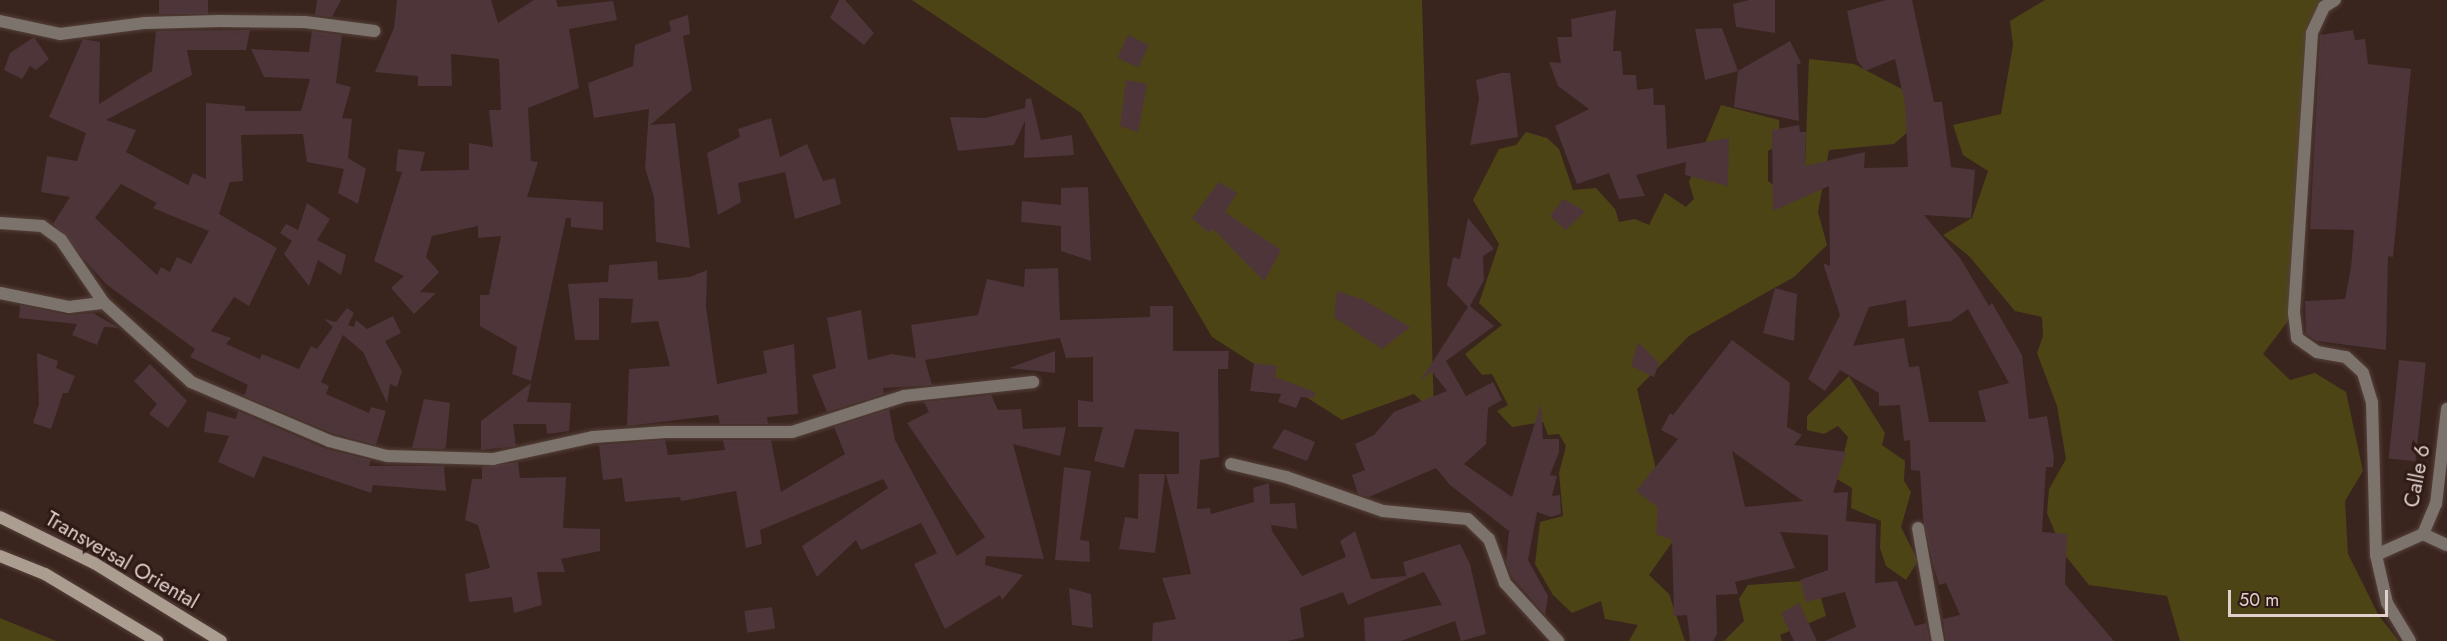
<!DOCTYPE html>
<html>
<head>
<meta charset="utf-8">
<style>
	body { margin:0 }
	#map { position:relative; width:2447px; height:641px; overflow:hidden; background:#3a241e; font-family:Jost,sans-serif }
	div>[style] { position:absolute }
	.green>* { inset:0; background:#4d4416 }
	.building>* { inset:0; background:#4d353a; transform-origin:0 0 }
	.roads { filter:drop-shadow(0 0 2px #55403a) drop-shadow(0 0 2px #55403a) }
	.pedestrian>* { height:12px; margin:-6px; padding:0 6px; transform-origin:6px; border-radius:6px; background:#7c746c }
	.minor>* { height:12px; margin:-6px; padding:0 6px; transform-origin:6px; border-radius:6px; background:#7c746c }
	.secondary>* { height:12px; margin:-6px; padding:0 6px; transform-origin:6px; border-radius:6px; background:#ab9e91 }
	span { translate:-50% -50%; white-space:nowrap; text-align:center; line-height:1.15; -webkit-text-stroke:6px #2f1a15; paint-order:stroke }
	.street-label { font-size:21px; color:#e0d1cd }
	.scale { position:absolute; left:2228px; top:590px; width:160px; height:27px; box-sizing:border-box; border:3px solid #e0d1cd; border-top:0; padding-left:8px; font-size:18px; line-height:21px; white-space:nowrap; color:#e0d1cd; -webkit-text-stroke:4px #2f1a15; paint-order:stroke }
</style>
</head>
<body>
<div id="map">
	<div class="green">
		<div style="clip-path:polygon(912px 0,1422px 0,1434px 413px,1414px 394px,1342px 420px,1212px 337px,1081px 113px)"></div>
		<div style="clip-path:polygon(2045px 0,2335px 0,2312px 33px,2294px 313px,2263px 354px,2290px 380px,2315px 373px,2346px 392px,2363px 471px,2345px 501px,2348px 554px,2379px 616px,2399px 641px,2180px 641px,2167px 596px,2089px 585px,2064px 554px,2047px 513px,2049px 489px,2066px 459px,2057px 406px,2037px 353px,2043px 336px,2042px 317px,2015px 311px,1969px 256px,1943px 235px,1972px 218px,1988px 171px,1963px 155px,1953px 125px,2001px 114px,2013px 45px,2010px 21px)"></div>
		<div style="clip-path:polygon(1809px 59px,1854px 64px,1915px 96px,1920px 121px,1894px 144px,1829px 150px,1818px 212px,1827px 245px,1794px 277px,1689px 336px,1637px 389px,1673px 541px,1649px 575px,1669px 594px,1685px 641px,1629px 641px,1638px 625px,1605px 619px,1601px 601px,1572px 613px,1553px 595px,1535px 564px,1540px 522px,1563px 516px,1559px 473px,1566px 446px,1559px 434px,1548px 435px,1543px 422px,1512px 427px,1497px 411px,1508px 405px,1492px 374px,1482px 375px,1465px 354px,1502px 325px,1479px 303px,1499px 244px,1473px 200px,1499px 149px,1516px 145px,1526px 132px,1547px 138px,1559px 149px,1573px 190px,1596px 188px,1615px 209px,1619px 222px,1635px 219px,1649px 225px,1665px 193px,1686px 207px,1694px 199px,1689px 182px,1721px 105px,1779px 120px,1780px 144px,1768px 151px,1768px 181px,1783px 192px,1805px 168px)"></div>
		<div style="clip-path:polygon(1849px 376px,1885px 433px,1882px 445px,1905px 461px,1904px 481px,1911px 492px,1901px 527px,1918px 561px,1906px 580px,1886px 566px,1880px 548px,1881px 521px,1851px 508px,1852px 488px,1837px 479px,1848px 437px,1838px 426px,1824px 434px,1807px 430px,1807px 416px)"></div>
		<div style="clip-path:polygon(1816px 580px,1826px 616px,1780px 635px,1782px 641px,1724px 641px,1744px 621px,1739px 599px,1748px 585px)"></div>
		<div style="clip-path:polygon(0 618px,56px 641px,0 641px)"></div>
	</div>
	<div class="building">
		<div style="left:159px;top:0;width:49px;height:14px"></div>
		<div style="clip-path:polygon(317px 0,341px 0,332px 17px,315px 15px)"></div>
		<div style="clip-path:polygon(397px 0,491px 0,498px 23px,534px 0,556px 0,558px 7px,613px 1px,617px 20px,569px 29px,579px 88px,528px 108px,531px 161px,538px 162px,527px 197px,603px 202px,603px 230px,571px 227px,571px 218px,566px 218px,531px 381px,512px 374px,517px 347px,480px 326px,480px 295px,489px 295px,501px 236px,478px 238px,478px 226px,432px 236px,426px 257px,439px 272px,420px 292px,436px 293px,414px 314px,391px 288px,404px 276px,374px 261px,402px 172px,396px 171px,398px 149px,425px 152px,420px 171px,469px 170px,469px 143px,493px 147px,489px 110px,501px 110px,499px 59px,451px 54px,452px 86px,418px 86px,418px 76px,375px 72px,394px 28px)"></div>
		<div style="clip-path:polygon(839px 0,845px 0,874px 33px,864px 45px,830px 18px)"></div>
		<div style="clip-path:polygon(1749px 0,1775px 0,1775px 33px,1736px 27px,1733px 4px)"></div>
		<div style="clip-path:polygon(evenodd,1886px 0,1912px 0,1934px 102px,1942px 102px,1951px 167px,1975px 170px,1971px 218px,1924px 215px,1960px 258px,1989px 306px,1992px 303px,2022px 355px,2029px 419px,2047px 416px,2054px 458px,2053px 467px,2046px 467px,2042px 532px,2067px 534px,2065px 584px,2114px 641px,1946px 641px,1943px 619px,1960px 615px,1946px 583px,1939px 585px,1933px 564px,1923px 519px,1920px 471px,1911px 470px,1910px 440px,1904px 441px,1900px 405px,1879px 406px,1879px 393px,1840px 370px,1825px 391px,1808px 379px,1840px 315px,1823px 263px,1830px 266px,1829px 186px,1773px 211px,1772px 130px,1799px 125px,1800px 132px,1806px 132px,1805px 166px,1865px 152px,1864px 168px,1908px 167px,1905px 104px,1895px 59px,1865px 71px,1857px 60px,1847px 11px,1886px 0,1906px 300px,1908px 327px,1951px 321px,1968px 309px,2009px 383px,1978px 391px,1986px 422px,1929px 422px,1919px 366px,1909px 367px,1904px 338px,1853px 346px,1869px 307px,1906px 300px)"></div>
		<div style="clip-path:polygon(1616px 10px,1613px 51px,1621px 51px,1623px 75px,1636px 75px,1637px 90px,1653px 88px,1654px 105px,1665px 105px,1667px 149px,1729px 138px,1728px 186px,1685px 175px,1686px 162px,1636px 175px,1645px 196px,1619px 199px,1609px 173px,1577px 184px,1555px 126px,1589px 109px,1558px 86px,1549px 62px,1561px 63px,1557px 37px,1572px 37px,1571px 19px)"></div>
		<div style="clip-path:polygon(688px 15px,690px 34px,683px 36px,692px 90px,650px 125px,675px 123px,690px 248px,656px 242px,654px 197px,645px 168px,649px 109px,594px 118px,588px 83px,633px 66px,635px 45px,671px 31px,669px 21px)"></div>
		<div style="clip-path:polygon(1722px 28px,1738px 71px,1790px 41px,1801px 63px,1797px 65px,1799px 121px,1734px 107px,1738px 71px,1705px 80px,1695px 29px)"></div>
		<div style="clip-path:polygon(evenodd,250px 30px,246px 50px,187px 50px,192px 75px,106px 120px,136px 130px,126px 152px,188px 185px,193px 173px,206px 179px,206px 103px,245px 106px,245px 111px,301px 111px,310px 79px,264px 77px,251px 49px,309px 52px,312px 31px,342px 35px,336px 83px,351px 87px,342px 118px,352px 119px,348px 158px,366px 169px,358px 204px,338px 193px,344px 169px,307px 162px,303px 134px,241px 135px,243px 181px,230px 182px,219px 214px,277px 248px,249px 306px,234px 297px,211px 331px,231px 338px,226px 344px,260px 359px,262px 354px,299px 369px,311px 346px,317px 349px,333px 327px,324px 319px,336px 322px,347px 308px,354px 313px,348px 325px,354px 327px,356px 320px,367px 329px,393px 316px,401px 333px,385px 341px,402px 371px,397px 387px,390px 384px,387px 403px,363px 352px,343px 335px,321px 382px,329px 386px,326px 394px,369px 413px,371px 407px,386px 411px,376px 445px,332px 433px,244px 396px,248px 385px,190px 357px,195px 349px,106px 284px,53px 224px,70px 197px,41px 192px,47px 156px,77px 161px,86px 133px,49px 117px,83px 39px,100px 42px,99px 104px,152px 71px,156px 31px,250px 30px,121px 184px,157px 203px,153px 208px,209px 231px,191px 264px,177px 257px,170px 272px,161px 267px,157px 275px,95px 218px,121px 184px)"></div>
		<div style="clip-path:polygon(2353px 30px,2355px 40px,2365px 39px,2368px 64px,2411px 69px,2393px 257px,2388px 256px,2386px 350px,2317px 341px,2306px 334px,2305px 301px,2345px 299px,2351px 268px,2354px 230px,2310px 229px,2320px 35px)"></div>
		<div style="left:1128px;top:35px;width:23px;height:25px;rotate:25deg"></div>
		<div style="clip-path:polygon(34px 37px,49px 59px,36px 70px,30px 66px,22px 79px,4px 70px,10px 53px)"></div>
		<div style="clip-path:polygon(1501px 73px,1510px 73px,1518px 137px,1470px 145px,1479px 99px,1476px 80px)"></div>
		<div style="clip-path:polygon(1126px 80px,1147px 84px,1138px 132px,1120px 126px)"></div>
		<div style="clip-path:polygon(1031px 98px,1041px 140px,1072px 135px,1074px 155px,1024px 158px,1025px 121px,1014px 145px,958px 151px,950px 117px,985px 118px,1025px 108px,1026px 99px)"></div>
		<div style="clip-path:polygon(771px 118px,780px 157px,807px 144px,823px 181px,835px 178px,841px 204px,795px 219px,785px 172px,738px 183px,741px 202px,718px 215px,707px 153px,740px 137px,738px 129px)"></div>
		<div style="clip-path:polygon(1219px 182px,1237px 193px,1225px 212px,1281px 250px,1264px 281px,1213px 229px,1209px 233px,1192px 218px)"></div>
		<div style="clip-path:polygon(1088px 187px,1091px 261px,1061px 251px,1061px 226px,1021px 222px,1022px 201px,1061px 205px,1061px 188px)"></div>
		<div style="clip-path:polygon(1563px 199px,1585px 211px,1566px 230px,1550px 216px)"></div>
		<div style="clip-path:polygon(307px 203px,330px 219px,317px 240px,346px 255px,341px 275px,318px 260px,309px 286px,284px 254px,292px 241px,280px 233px,286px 224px,298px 230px)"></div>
		<div style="clip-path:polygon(1468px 218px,1494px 249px,1483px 256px,1484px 280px,1470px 306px,1494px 326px,1446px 361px,1466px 396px,1493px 382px,1502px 400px,1488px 408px,1486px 444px,1464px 464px,1512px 497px,1541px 403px,1543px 439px,1559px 439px,1559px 452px,1550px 475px,1557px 476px,1552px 496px,1560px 495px,1561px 514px,1551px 517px,1537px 512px,1528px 560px,1548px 596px,1545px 615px,1512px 577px,1506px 562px,1509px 531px,1450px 485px,1436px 468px,1369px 497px,1358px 494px,1352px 475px,1365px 470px,1355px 444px,1374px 435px,1394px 412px,1447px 391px,1432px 372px,1421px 380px,1468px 307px,1447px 285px,1453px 257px,1460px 259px)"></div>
		<div style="clip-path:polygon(657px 261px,658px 280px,690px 277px,707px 270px,706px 307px,717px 384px,767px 373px,763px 351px,794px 344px,798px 414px,767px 417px,768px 424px,720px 424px,718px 415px,627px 426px,629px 369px,670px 366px,658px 321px,631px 323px,633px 299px,599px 298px,599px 340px,575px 340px,568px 284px,608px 282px,609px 265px)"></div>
		<div style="clip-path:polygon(1058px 268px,1060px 320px,1150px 317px,1150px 306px,1173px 306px,1173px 351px,1229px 351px,1228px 369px,1218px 369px,1219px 457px,1200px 460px,1197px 509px,1210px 508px,1211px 514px,1254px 502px,1253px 488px,1269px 483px,1270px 504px,1295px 503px,1297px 529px,1271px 525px,1272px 531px,1302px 576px,1346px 557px,1340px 541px,1355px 531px,1371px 579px,1406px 576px,1407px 579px,1348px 605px,1343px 592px,1300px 608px,1304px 637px,1288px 641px,1152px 641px,1153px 623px,1176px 619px,1162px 578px,1191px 574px,1166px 474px,1179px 474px,1179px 432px,1135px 429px,1124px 468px,1094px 461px,1103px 427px,1078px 427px,1078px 400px,1093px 402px,1093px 357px,1066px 358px,1060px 338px,925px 360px,932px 385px,883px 388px,884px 394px,827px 412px,812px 375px,836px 368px,827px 318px,861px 310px,868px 360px,892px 354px,916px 358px,911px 325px,978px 315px,987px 279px,1024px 287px,1025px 269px)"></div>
		<div style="clip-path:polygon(1775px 288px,1797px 294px,1794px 341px,1763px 333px)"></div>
		<div style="clip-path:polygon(1337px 291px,1364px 300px,1410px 327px,1382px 349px,1334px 317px)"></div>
		<div style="clip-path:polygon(20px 305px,68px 315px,93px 313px,119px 328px,104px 327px,97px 345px,72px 335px,77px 324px,19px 318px)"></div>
		<div style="clip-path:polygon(evenodd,1732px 340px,1790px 383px,1787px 427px,1802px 435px,1794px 445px,1846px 452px,1833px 493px,1848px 492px,1846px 521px,1876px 524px,1875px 583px,1897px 581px,1915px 626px,1926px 623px,1930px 641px,1825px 641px,1856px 627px,1845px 592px,1806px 602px,1800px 580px,1828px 570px,1828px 535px,1780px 532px,1795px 568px,1735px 582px,1738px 594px,1716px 595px,1717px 634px,1713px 641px,1690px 641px,1687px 615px,1674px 616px,1672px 540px,1656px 534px,1658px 507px,1636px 491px,1678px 439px,1661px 430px,1670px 413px,1673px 415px,1732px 340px,1732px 451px,1803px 501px,1745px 507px,1732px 451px)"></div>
		<div style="clip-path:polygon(1638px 342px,1659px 363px,1654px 377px,1631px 366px)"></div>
		<div style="clip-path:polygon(1055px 351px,1055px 373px,1009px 368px)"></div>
		<div style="clip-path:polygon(37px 353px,58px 361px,56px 368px,75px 376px,68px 393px,63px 393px,51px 429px,33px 423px,39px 404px)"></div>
		<div style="left:2399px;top:360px;width:27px;height:99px;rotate:6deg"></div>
		<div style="clip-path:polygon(1254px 363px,1277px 366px,1275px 377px,1315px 392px,1314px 398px,1301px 397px,1296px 408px,1278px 402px,1281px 394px,1250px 391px)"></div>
		<div style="clip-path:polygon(150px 364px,187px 401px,168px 428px,149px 414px,157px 404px,134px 381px)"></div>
		<div style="clip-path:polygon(531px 383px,527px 402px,571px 403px,569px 431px,547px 434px,546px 424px,513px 424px,516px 446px,481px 450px,481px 421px)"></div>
		<div style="clip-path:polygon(991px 395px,998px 410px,1021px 409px,1023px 429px,1066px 427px,1060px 456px,1013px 444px,1044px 559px,986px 556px,985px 565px,1023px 575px,1002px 600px,1000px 595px,945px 629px,914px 564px,937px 553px,921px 523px,861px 550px,856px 540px,817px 577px,802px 546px,888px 488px,883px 479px,760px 530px,762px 544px,746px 548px,736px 491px,681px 501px,680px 497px,625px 502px,622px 478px,603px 480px,599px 445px,665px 440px,668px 455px,725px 450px,723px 440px,771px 440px,781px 492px,845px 454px,834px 427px,889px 409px,895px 440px,957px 556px,985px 537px,907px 423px,929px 412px,924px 402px)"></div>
		<div style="clip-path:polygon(424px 399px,450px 403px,446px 447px,442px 449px,412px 448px)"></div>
		<div style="clip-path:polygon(207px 411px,236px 419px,238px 411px,326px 449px,371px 460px,369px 466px,444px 466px,446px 491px,373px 485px,371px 493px,263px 456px,254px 478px,218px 462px,229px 436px,204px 432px)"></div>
		<div style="clip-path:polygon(1284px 429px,1315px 442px,1307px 461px,1272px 448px)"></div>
		<div style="clip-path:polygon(518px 462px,520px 478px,566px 477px,563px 528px,600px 529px,600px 551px,561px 559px,565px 572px,537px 572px,542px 605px,514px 613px,512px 597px,469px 602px,465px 574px,490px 568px,478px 525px,465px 520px,472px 479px,482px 479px,482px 467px)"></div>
		<div style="clip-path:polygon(1064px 467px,1091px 471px,1080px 540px,1089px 541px,1090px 562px,1055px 560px)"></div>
		<div style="clip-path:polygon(1139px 474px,1165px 474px,1155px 553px,1119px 549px,1125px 517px,1138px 519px)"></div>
		<div style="clip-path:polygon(1460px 544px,1470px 564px,1486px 634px,1461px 641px,1455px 621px,1401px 641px,1365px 641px,1364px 618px,1442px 605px,1424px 572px,1407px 579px,1403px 562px)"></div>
		<div style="clip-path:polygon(1069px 588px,1091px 594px,1093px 628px,1072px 625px)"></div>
		<div style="clip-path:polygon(1799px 603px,1817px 641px,1794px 641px,1781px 613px)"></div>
		<div style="left:772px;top:607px;width:22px;height:28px;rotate:82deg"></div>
	</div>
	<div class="roads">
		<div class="pedestrian">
			<div style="left:2423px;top:534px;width:26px;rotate:25deg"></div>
		</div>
		<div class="minor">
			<div style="left:2335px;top:0;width:13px;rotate:148deg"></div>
			<div style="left:2324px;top:7px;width:29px;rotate:115deg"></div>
			<div style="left:2312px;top:33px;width:281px;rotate:93.7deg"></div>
			<div style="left:2294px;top:313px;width:25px;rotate:83deg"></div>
			<div style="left:2297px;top:338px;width:24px;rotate:35deg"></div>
			<div style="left:2317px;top:352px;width:29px;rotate:10deg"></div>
			<div style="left:2346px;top:357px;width:23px;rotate:43deg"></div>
			<div style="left:2363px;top:373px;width:30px;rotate:73deg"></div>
			<div style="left:2372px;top:402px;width:153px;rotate:88.5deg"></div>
			<div style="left:2376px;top:555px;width:49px;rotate:77.1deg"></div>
			<div style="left:2387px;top:603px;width:44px;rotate:58.8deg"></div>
			<div style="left:0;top:21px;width:61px;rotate:12.2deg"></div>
			<div style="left:60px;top:34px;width:86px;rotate:-7.4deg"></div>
			<div style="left:145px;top:23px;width:74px;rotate:-1.5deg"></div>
			<div style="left:219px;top:21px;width:86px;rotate:0.7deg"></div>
			<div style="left:305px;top:22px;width:70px;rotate:7.4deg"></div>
			<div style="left:0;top:223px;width:42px;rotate:4.1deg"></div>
			<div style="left:42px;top:226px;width:24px;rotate:36deg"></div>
			<div style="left:61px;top:240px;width:76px;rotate:55.7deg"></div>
			<div style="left:104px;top:303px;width:118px;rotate:42.2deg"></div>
			<div style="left:191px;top:382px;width:150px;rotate:23.1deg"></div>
			<div style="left:329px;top:441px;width:60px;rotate:14.5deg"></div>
			<div style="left:387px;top:456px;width:106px;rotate:1.6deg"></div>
			<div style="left:493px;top:459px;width:102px;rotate:-12.4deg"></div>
			<div style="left:593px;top:437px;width:73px;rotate:-3.9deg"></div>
			<div style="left:666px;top:432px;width:126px"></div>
			<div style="left:792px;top:432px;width:118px;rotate:-17.8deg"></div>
			<div style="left:904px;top:396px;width:130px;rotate:-6.2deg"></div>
			<div style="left:0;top:293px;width:70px;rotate:11.5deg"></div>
			<div style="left:69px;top:307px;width:35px;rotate:-7deg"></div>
			<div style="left:1231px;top:464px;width:57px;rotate:13.3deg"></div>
			<div style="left:1286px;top:477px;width:103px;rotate:19.3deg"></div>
			<div style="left:1383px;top:511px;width:85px;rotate:5.4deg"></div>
			<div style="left:1468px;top:519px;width:29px;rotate:44deg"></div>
			<div style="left:1489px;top:539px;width:47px;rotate:70deg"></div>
			<div style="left:1505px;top:583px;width:79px;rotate:47.6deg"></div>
			<div style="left:1918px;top:528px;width:115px;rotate:80deg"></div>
			<div style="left:2376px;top:555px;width:51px;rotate:-24.1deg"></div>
			<div style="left:2423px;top:534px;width:33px;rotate:-67deg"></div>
			<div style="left:2436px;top:504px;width:96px;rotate:-83.4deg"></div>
		</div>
		<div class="secondary">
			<div style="left:0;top:517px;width:105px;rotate:26.1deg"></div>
			<div style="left:94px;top:563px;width:149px;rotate:31.6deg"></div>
			<div style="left:0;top:556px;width:48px;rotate:21.8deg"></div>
			<div style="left:45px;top:574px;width:131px;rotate:30.9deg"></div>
		</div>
	</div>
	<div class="street-label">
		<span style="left:2417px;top:476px;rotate:-79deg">Calle 6</span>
		<span style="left:122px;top:560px;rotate:30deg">Transversal Oriental</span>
	</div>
	<div class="scale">50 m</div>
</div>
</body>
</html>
